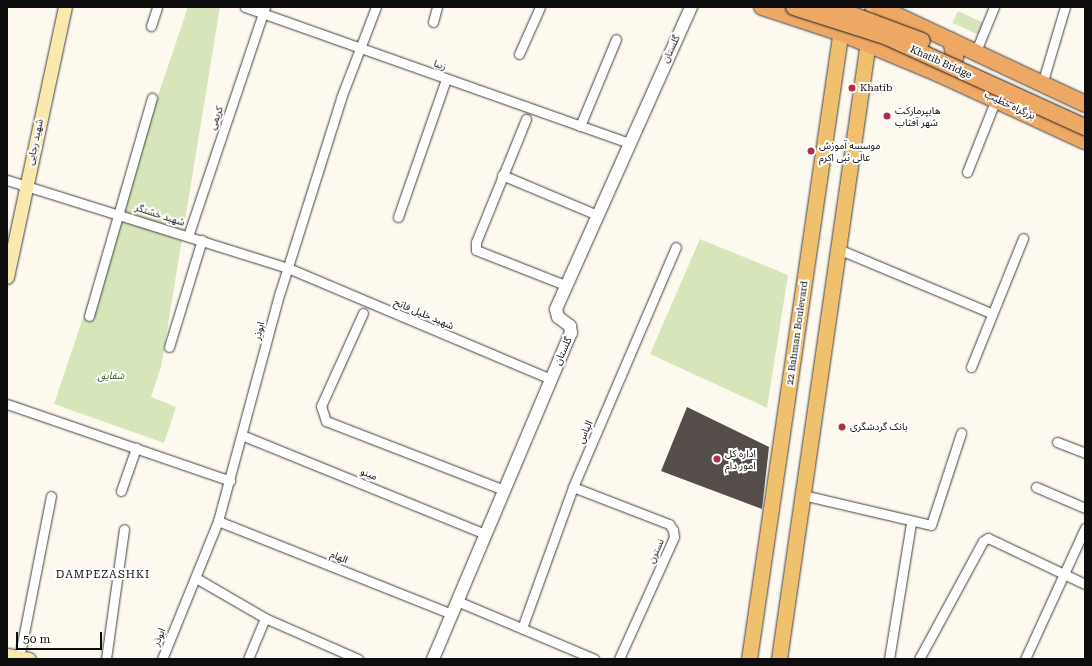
<!DOCTYPE html>
<html>
<head>
<meta charset="utf-8">
<style>
	body { margin:0 }
	#map { position:relative; width:1092px; height:666px; overflow:hidden; background:#fef9ee; font-family:"Roboto Serif","Noto Sans Arabic",serif }
	div>[style] { position:absolute }
	.green>* { inset:0; background:#d6e6ba; transform-origin:0 0 }
	.building>* { inset:0; background:#554d4a }
	.roads { filter:drop-shadow(0 0 1px #404040) drop-shadow(0 0 1px #404040) }
	.minor>* { height:9px; margin:-4.5px; padding:0 4.5px; transform-origin:4.5px; border-radius:4.5px; background:#fff }
	.tertiary>* { height:12px; margin:-6px; padding:0 6px; transform-origin:6px; border-radius:6px; background:#fff }
	.secondary>* { height:13px; margin:-6.5px; padding:0 6.5px; transform-origin:6.5px; border-radius:6.5px; background:#fae9ad }
	.primary>* { height:15px; margin:-7.5px; padding:0 7.5px; transform-origin:7.5px; border-radius:7.5px; background:#f0c16c }
	.trunk>* { height:16px; margin:-8px; padding:0 8px; transform-origin:8px; border-radius:8px; background:#eea865 }
	.bridges { filter:drop-shadow(0 0 1px #1e1e1e) drop-shadow(0 0 1px #1e1e1e) }
	.trunk-bridge>* { height:16px; margin:-8px; padding:0 8px; transform-origin:8px; border-radius:8px; background:#eea865 }
	.dots>* { width:11px; height:11px; translate:-50% -50%; box-sizing:border-box; border:2px solid #fff; border-radius:50% }
	span { translate:-50% -50%; white-space:nowrap; text-align:center; line-height:1.15; -webkit-text-stroke:4px #fff; paint-order:stroke }
	.street-label { font-size:10px; color:#0d0d0d }
	.poi-label { font-size:10px; color:#0d0d0d }
	.left { translate:0 -50%; text-align:left }
	.park-label { font-size:10px; color:#356021; font-style:italic }
	.neighbourhood-label { font-size:11px; color:#0d0d0d; letter-spacing:1px }
	.frame { position:absolute; inset:0; border:8px solid #0d0d0d; pointer-events:none }
	.scale { position:absolute; left:16px; top:632px; width:86px; height:18px; box-sizing:border-box; border:2px solid #0d0d0d; border-top:0; padding-left:5px; font-size:12px; line-height:14px; white-space:nowrap; color:#0d0d0d; -webkit-text-stroke:3px #fff; paint-order:stroke }
</style>
</head>
<body>
<div id="map">
	<div class="green">
		<div style="clip-path:polygon(188px 7px,220px 7px,161px 367px,151px 397px,176px 407px,164px 443px,54px 404px)"></div>
		<div style="left:958px;top:11px;width:29px;height:13px;rotate:25deg"></div>
		<div style="clip-path:polygon(700px 239px,788px 275px,767px 408px,650px 354px)"></div>
	</div>
	<div class="building">
		<div style="clip-path:polygon(687px 407px,769px 447px,762px 509px,661px 471px)"></div>
	</div>
	<div class="roads">
		<div class="minor">
			<div style="left:245px;top:7px;width:406px;rotate:19.5deg"></div>
			<div style="left:433px;top:22px;width:16px;rotate:-75deg"></div>
			<div style="left:151px;top:26px;width:20px;rotate:-72deg"></div>
			<div style="left:976px;top:51px;width:48px;rotate:-67.8deg"></div>
			<div style="left:519px;top:54px;width:51px;rotate:-65.9deg"></div>
			<div style="left:1042px;top:84px;width:80px;rotate:-73.4deg"></div>
			<div style="left:526px;top:119px;width:133px;rotate:112.1deg"></div>
			<div style="left:476px;top:242px;width:8px;rotate:90deg"></div>
			<div style="left:476px;top:250px;width:96px;rotate:21.5deg"></div>
			<div style="left:580px;top:126px;width:94px;rotate:-67.5deg"></div>
			<div style="left:967px;top:172px;width:79px;rotate:-68.3deg"></div>
			<div style="left:502px;top:175px;width:103px;rotate:22.8deg"></div>
			<div style="left:7px;top:180px;width:294px;rotate:17.4deg"></div>
			<div style="left:288px;top:268px;width:285px;rotate:22.9deg"></div>
			<div style="left:398px;top:217px;width:146px;rotate:-70.8deg"></div>
			<div style="left:188px;top:236px;width:242px;rotate:-71.4deg"></div>
			<div style="left:838px;top:249px;width:166px;rotate:22.7deg"></div>
			<div style="left:363px;top:313px;width:102px;rotate:114.3deg"></div>
			<div style="left:321px;top:406px;width:16px;rotate:72deg"></div>
			<div style="left:326px;top:421px;width:191px;rotate:21.2deg"></div>
			<div style="left:89px;top:316px;width:227px;rotate:-73.9deg"></div>
			<div style="left:169px;top:347px;width:112px;rotate:-72.9deg"></div>
			<div style="left:971px;top:367px;width:139px;rotate:-68deg"></div>
			<div style="left:7px;top:404px;width:236px;rotate:19deg"></div>
			<div style="left:244px;top:436px;width:260px;rotate:22.1deg"></div>
			<div style="left:1057px;top:442px;width:30px;rotate:21deg"></div>
			<div style="left:573px;top:487px;width:103px;rotate:21.1deg"></div>
			<div style="left:669px;top:524px;width:7px;rotate:56deg"></div>
			<div style="left:673px;top:530px;width:7px;rotate:82deg"></div>
			<div style="left:674px;top:537px;width:134px;rotate:114.3deg"></div>
			<div style="left:1036px;top:487px;width:53px;rotate:23.2deg"></div>
			<div style="left:121px;top:491px;width:46px;rotate:-70.8deg"></div>
			<div style="left:803px;top:495px;width:131px;rotate:13.2deg"></div>
			<div style="left:931px;top:525px;width:97px;rotate:-71.9deg"></div>
			<div style="left:218px;top:521px;width:252px;rotate:21.7deg"></div>
			<div style="left:196px;top:578px;width:80px;rotate:30.1deg"></div>
			<div style="left:265px;top:618px;width:102px;rotate:23.8deg"></div>
			<div style="left:457px;top:601px;width:149px;rotate:22.9deg"></div>
			<div style="left:522px;top:628px;width:150px;rotate:-70.1deg"></div>
			<div style="left:573px;top:487px;width:261px;rotate:-66.8deg"></div>
			<div style="left:19px;top:659px;width:166px;rotate:-78.9deg"></div>
			<div style="left:106px;top:659px;width:131px;rotate:-82.1deg"></div>
			<div style="left:162px;top:659px;width:149px;rotate:-67.9deg"></div>
			<div style="left:218px;top:521px;width:237px;rotate:-74.9deg"></div>
			<div style="left:280px;top:292px;width:203px;rotate:-72.5deg"></div>
			<div style="left:341px;top:98px;width:97px;rotate:-69deg"></div>
			<div style="left:248px;top:659px;width:44px;rotate:-67.5deg"></div>
			<div style="left:889px;top:659px;width:138px;rotate:-80.8deg"></div>
			<div style="left:919px;top:659px;width:134px;rotate:-61.5deg"></div>
			<div style="left:983px;top:541px;width:6px;rotate:-31deg"></div>
			<div style="left:988px;top:538px;width:107px;rotate:25.4deg"></div>
			<div style="left:1025px;top:659px;width:144px;rotate:-65.4deg"></div>
		</div>
		<div class="tertiary">
			<div style="left:433px;top:659px;width:354px;rotate:-67.1deg"></div>
			<div style="left:571px;top:333px;width:7px;rotate:-98deg"></div>
			<div style="left:570px;top:326px;width:15px;rotate:-143deg"></div>
			<div style="left:558px;top:317px;width:8px;rotate:-104deg"></div>
			<div style="left:556px;top:309px;width:331px;rotate:-65.9deg"></div>
		</div>
		<div class="secondary">
			<div style="left:7px;top:277px;width:276px;rotate:-77.9deg"></div>
			<div style="left:7px;top:655px;width:22px;rotate:10deg"></div>
		</div>
		<div class="primary">
			<div style="left:749px;top:659px;width:644px;rotate:-81.69deg"></div>
			<div style="left:779px;top:659px;width:659px;rotate:-81.8deg"></div>
		</div>
		<div class="trunk">
			<div style="left:762px;top:7px;width:83px;rotate:18.2deg"></div>
			<div style="left:841px;top:33px;width:104px;rotate:22.6deg"></div>
			<div style="left:937px;top:73px;width:163px;rotate:24.7deg"></div>
			<div style="left:879px;top:7px;width:228px;rotate:25.2deg"></div>
			<div style="left:939px;top:73px;width:11px;rotate:-27deg"></div>
			<div style="left:949px;top:68px;width:12px;rotate:-59deg"></div>
			<div style="left:955px;top:58px;width:18px;rotate:-103deg"></div>
		</div>
	</div>
	<div class="bridges">
		<div class="trunk-bridge">
			<div style="left:794px;top:7px;width:96px;rotate:17.7deg"></div>
			<div style="left:885px;top:36px;width:220px;rotate:24.5deg"></div>
			<div style="left:831px;top:7px;width:97px;rotate:20.5deg"></div>
		</div>
	</div>
	<div class="dots">
		<div style="left:852px;top:88px;background:#b42e43"></div>
		<div style="left:887px;top:116px;background:#b42e43"></div>
		<div style="left:811px;top:151px;background:#b42e43"></div>
		<div style="left:842px;top:427px;background:#b42e43"></div>
		<div style="left:717px;top:459px;background:#b42e43"></div>
	</div>
	<div class="street-label">
		<span style="left:671px;top:49px;rotate:-65deg">گلستان</span>
		<span style="left:941px;top:62px;rotate:24deg">Khatib Bridge</span>
		<span style="left:440px;top:65px;rotate:19deg">زیبا</span>
		<span style="left:1010px;top:105px;rotate:25deg">بزرگراه خطیب</span>
		<span style="left:216px;top:118px;rotate:-71deg">کریمی</span>
		<span style="left:35px;top:142px;rotate:-78deg">شهید رجایی</span>
		<span style="left:160px;top:215px;rotate:18deg">شهید خشتگر</span>
		<span style="left:424px;top:314px;rotate:23deg">شهید خلیل فاتح</span>
		<span style="left:259px;top:331px;rotate:-76deg">ابوذر</span>
		<span style="left:797px;top:333px;rotate:-82deg">22 Bahman Boulevard</span>
		<span style="left:563px;top:351px;rotate:-66deg">گلستان</span>
		<span style="left:585px;top:432px;rotate:-67deg">الیاس</span>
		<span style="left:369px;top:474px;rotate:22deg">مینو</span>
		<span style="left:656px;top:551px;rotate:-66deg">نسترن</span>
		<span style="left:339px;top:557px;rotate:22deg">الهام</span>
		<span style="left:159px;top:637px;rotate:-67deg">ابوذر</span>
	</div>
	<div class="poi-label">
		<span class="left" style="left:860px;top:88px">Khatib</span>
		<span class="left" style="left:895px;top:116px">هایپرمارکت<br>شهر آفتاب</span>
		<span class="left" style="left:819px;top:151px">موسسه آموزش<br>عالی نبی اکرم</span>
		<span class="left" style="left:850px;top:427px">بانک گردشگری</span>
		<span class="left" style="left:725px;top:459px">اداره کل<br>امور دام</span>
	</div>
	<div class="park-label">
		<span style="left:111px;top:376px">شقایق</span>
	</div>
	<div class="neighbourhood-label">
		<span style="left:103px;top:575px">DAMPEZASHKI</span>
	</div>
	<div class="frame"></div>
	<div class="scale">50 m</div>
</div>
</body>
</html>
